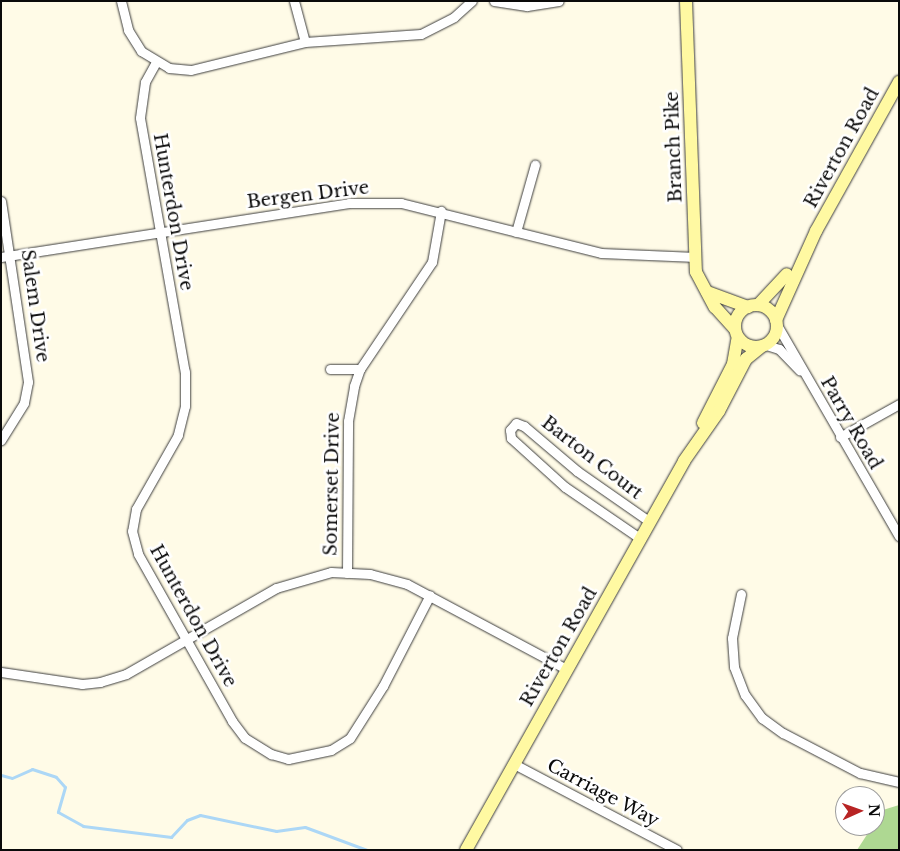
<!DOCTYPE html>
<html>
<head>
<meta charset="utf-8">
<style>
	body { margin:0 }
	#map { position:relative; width:900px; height:851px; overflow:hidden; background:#fffbe7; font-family:"Libre Baskerville",serif }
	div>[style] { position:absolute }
	.forest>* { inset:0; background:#aed892 }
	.stream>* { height:3px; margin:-1.5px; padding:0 1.5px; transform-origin:1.5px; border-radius:1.5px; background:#acd7f6 }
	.roads { filter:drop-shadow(0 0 1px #3d3d3d) drop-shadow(0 0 1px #3d3d3d) }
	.street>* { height:9px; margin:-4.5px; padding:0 4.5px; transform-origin:4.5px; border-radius:4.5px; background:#fff }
	.secondary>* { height:12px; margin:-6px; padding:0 6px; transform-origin:6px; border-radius:6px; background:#fff9a2 }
	.secondary>.ring { margin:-6px; padding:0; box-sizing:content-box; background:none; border:12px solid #fff9a2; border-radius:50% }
	span { translate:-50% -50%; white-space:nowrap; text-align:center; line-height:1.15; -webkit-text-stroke:5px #fff; paint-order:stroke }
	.street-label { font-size:18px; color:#0a0a0a }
	.frame { position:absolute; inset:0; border:2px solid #0a0a0a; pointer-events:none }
	.north { position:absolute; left:835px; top:786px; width:50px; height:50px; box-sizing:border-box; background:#fff; border:1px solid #9d9d9d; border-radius:50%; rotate:88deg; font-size:14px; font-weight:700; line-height:20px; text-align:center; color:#0a0a0a }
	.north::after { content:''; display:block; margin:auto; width:18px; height:22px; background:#b82424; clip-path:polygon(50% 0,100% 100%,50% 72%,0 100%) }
</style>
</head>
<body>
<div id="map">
	<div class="forest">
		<div style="clip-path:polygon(899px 805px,899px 850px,857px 850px,883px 810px)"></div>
	</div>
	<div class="stream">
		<div style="left:1px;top:775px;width:11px;rotate:15deg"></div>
		<div style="left:12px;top:778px;width:22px;rotate:-24deg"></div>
		<div style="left:32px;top:769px;width:25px;rotate:18deg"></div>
		<div style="left:56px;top:777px;width:13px;rotate:48deg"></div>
		<div style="left:65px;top:787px;width:26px;rotate:106deg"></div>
		<div style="left:58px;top:812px;width:29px;rotate:29deg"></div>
		<div style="left:83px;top:826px;width:89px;rotate:7.1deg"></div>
		<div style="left:171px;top:837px;width:23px;rotate:-47deg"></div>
		<div style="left:187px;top:820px;width:14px;rotate:-21deg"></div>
		<div style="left:200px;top:815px;width:78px;rotate:11.9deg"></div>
		<div style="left:276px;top:831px;width:29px;rotate:-8deg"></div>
		<div style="left:305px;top:827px;width:66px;rotate:20.4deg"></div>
	</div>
	<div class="roads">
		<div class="street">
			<div style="left:121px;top:1px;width:30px;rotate:76deg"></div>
			<div style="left:128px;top:30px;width:25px;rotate:58deg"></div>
			<div style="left:141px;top:51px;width:33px;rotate:31deg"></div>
			<div style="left:169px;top:68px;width:22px;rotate:5deg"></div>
			<div style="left:191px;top:70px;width:117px;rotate:-13.8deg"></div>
			<div style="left:305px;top:42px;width:116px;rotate:-3.9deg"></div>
			<div style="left:421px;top:34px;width:37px;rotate:-27deg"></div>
			<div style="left:454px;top:17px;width:24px;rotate:-42deg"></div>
			<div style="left:294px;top:1px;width:42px;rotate:75deg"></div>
			<div style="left:494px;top:1px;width:33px;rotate:9deg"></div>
			<div style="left:527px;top:6px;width:32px;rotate:-9deg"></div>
			<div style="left:156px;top:62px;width:23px;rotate:119deg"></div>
			<div style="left:145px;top:82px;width:36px;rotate:98deg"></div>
			<div style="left:140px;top:118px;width:258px;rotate:80deg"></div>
			<div style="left:185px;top:372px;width:34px;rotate:90deg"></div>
			<div style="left:185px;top:406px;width:30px;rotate:104deg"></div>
			<div style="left:178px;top:435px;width:85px;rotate:119.6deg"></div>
			<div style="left:136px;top:509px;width:22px;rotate:100deg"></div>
			<div style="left:132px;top:531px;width:24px;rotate:75deg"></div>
			<div style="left:138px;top:554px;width:192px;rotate:60.6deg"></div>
			<div style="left:232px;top:721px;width:21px;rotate:53deg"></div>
			<div style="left:245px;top:738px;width:31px;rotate:32deg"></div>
			<div style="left:271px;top:754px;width:18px;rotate:16deg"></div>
			<div style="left:288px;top:759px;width:44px;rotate:-11.8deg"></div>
			<div style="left:331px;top:750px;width:22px;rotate:-32deg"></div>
			<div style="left:350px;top:738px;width:62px;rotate:-57.6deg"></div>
			<div style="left:383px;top:686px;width:102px;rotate:-62.7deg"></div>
			<div style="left:1px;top:201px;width:183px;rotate:81.5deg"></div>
			<div style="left:28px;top:382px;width:21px;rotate:101deg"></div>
			<div style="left:24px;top:403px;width:44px;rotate:121.9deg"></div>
			<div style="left:516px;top:232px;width:70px;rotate:-74.2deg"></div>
			<div style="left:1px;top:257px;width:352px;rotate:-8.8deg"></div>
			<div style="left:349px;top:203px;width:52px"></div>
			<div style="left:401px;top:203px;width:206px;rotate:14deg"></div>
			<div style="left:601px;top:253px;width:95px;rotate:2.4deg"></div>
			<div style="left:777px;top:325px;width:244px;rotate:60deg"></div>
			<div style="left:766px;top:345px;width:14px;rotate:17deg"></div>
			<div style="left:779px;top:349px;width:30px;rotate:46deg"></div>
			<div style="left:330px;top:369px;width:30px"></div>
			<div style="left:840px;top:437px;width:68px;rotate:-29.2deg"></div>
			<div style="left:641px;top:539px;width:92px;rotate:-145.6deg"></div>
			<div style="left:565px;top:487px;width:73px;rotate:-137.8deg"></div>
			<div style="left:511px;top:438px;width:8px;rotate:-97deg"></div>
			<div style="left:510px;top:430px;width:9px;rotate:-49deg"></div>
			<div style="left:516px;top:423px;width:9px;rotate:21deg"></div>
			<div style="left:524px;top:426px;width:70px;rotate:40.3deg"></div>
			<div style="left:577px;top:471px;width:89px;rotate:34.9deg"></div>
			<div style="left:347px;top:573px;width:152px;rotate:-89.6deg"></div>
			<div style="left:348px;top:421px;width:36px;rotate:-80deg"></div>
			<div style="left:354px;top:386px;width:18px;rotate:-71deg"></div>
			<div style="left:360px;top:369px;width:129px;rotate:-56.1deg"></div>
			<div style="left:432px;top:262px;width:52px;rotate:-80deg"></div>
			<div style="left:741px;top:594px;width:45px;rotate:101.6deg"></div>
			<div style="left:732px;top:638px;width:29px;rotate:86deg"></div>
			<div style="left:734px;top:667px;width:30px;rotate:69deg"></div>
			<div style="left:745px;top:695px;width:29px;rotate:54deg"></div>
			<div style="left:762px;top:718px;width:26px;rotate:36deg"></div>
			<div style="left:783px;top:733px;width:87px;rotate:27.5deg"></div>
			<div style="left:860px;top:773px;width:40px;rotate:13deg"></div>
			<div style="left:1px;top:672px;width:82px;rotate:8.4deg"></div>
			<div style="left:82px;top:684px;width:18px;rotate:-6deg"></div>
			<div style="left:100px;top:682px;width:27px;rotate:-17deg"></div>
			<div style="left:126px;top:674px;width:173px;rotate:-29.8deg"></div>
			<div style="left:276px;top:588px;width:57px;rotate:-16.2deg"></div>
			<div style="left:331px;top:572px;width:39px;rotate:3deg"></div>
			<div style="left:370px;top:574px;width:38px;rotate:15deg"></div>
			<div style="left:407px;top:584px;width:180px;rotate:28.1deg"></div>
			<div style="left:514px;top:764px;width:184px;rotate:27.8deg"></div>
		</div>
		<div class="secondary">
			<div style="left:686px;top:1px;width:271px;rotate:87.9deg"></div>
			<div style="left:696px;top:272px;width:40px;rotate:62deg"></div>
			<div style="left:715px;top:307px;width:30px;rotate:48deg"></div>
			<div style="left:707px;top:292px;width:44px;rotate:20.1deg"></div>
			<div class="ring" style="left:735px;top:305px;width:30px;height:30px"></div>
			<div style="left:758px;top:305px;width:42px;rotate:-46.9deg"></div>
			<div style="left:776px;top:320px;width:98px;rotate:-65.8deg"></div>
			<div style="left:816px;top:231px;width:171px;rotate:-60.9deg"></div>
			<div style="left:703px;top:423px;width:66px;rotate:-63deg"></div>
			<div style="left:733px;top:364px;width:27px;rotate:-80deg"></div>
			<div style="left:466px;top:850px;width:446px;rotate:-60.7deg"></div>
			<div style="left:684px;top:461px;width:61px;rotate:-55deg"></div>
			<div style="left:719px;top:411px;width:59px;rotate:-62.6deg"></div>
			<div style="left:746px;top:359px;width:19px;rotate:-39deg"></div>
		</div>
	</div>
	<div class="street-label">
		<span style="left:674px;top:147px;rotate:-92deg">Branch Pike</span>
		<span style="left:842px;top:148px;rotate:-61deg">Riverton Road</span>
		<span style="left:308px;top:195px;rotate:-7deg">Bergen Drive</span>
		<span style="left:173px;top:212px;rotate:80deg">Hunterdon Drive</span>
		<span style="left:35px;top:306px;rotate:82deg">Salem Drive</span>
		<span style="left:851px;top:423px;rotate:60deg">Parry Road</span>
		<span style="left:592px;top:458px;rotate:38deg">Barton Court</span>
		<span style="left:332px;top:484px;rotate:-89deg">Somerset Drive</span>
		<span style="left:193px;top:616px;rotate:61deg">Hunterdon Drive</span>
		<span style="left:559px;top:647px;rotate:-60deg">Riverton Road</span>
		<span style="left:603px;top:793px;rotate:28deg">Carriage Way</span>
	</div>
	<div class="frame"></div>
	<div class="north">N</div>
</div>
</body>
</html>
